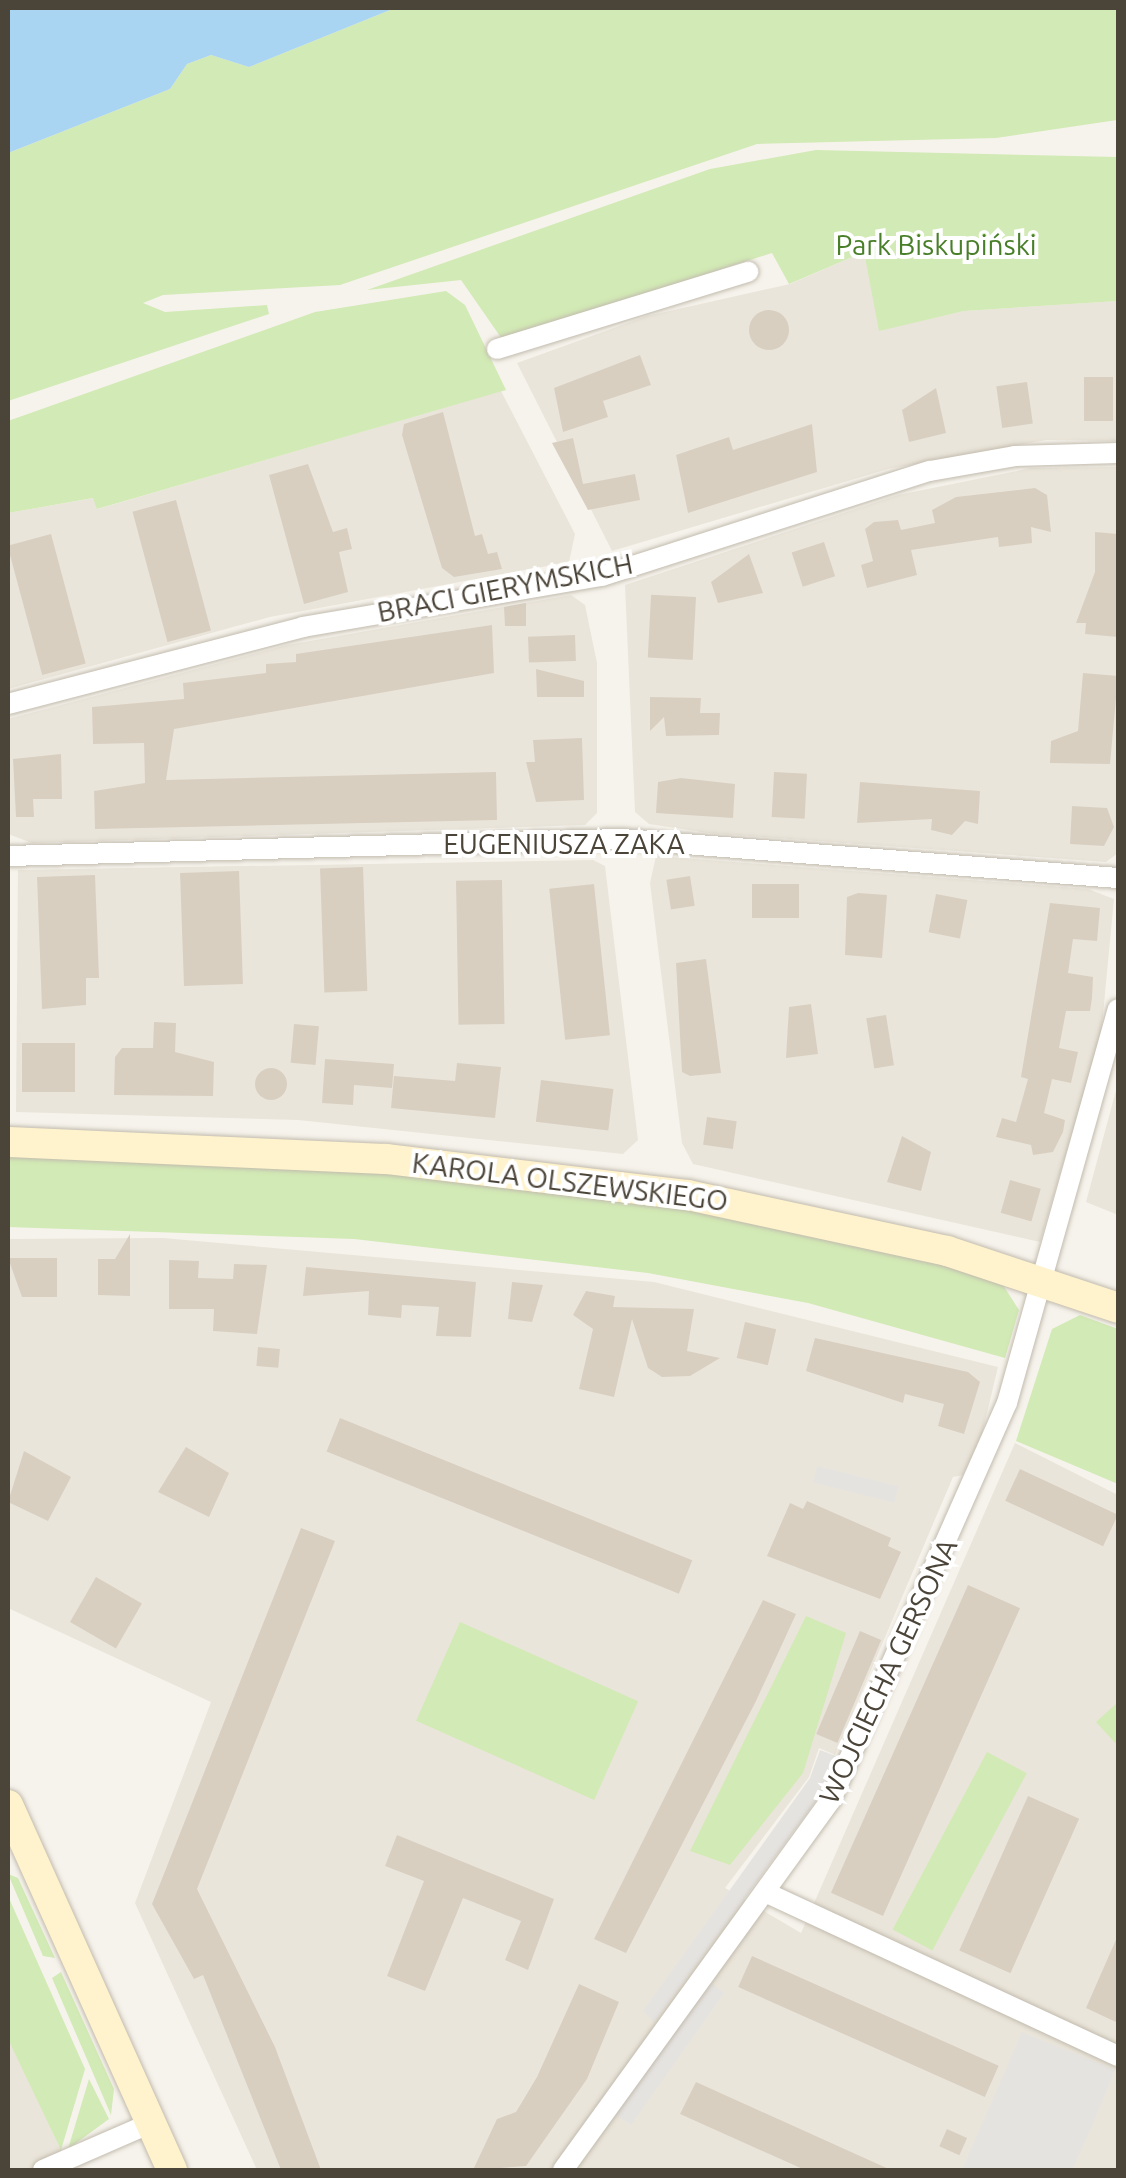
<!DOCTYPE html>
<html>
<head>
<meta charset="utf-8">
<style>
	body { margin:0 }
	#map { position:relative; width:1126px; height:2178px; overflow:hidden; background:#f6f3ec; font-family:Ubuntu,sans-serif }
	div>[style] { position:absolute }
	.residential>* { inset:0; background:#eae5da }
	.green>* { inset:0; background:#d2eab5; transform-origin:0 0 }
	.parking>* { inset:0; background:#e5e3e0; transform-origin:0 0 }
	.water>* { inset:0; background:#a9d4f2 }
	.building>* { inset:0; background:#d8cfc1; transform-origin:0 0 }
	.round { border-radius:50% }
	.roads { filter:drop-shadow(0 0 2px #c2bbae) drop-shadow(0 0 2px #c2bbae) }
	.street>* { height:20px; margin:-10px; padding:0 10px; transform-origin:10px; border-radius:10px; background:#fff }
	.secondary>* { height:30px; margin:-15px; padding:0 15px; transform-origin:15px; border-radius:15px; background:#fff3cd }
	span { translate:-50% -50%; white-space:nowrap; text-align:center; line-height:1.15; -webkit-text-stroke:8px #fff; paint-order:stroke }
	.park-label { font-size:28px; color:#4a7f2a }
	.street-label { font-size:28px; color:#4b4439 }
	.frame { position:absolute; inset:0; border:10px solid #4b4439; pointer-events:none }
</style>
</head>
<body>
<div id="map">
	<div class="residential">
		<div style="clip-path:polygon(864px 252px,880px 330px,964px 311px,1118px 301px,1118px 441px,1046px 440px,888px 469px,612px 551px,517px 363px,647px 316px,790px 284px)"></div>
		<div style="clip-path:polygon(501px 391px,575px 534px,569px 562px,270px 617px,8px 689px,8px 513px,94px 498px,98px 509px)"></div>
		<div style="clip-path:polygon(1118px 467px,1118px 853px,1106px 862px,708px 833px,649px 824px,635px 812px,625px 585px,898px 495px,1031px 468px)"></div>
		<div style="clip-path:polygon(571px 595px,585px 605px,597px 663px,597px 813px,585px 825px,32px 843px,8px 834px,8px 719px,287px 645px)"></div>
		<div style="clip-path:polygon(656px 856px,1088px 889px,1114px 899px,1101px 1035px,1040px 1242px,693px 1164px,682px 1143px,650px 883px)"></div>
		<div style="clip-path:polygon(593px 860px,605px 866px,638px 1140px,623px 1154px,298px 1120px,16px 1112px,18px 870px)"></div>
		<div style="clip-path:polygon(1118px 1083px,1118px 1215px,1086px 1202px)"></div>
		<div style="clip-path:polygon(163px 1238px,654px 1282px,998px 1367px,982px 1434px,963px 1475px,953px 1477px,835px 1755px,819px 1748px,809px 1777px,725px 1888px,801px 1933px,1015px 1443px,1118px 1495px,1118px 2170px,257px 2170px,135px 1903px,211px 1702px,8px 1608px,8px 1239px)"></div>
		<div style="clip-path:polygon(8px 2032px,61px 2150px,65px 2170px,8px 2170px)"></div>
	</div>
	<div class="green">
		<div style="clip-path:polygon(395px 8px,1118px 8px,1117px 120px,996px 138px,757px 144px,340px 285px,163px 295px,143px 303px,165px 312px,267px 305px,269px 314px,8px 401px,8px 153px,170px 89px,187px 64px,211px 55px,249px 67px)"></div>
		<div style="clip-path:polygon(816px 150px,1118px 157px,1118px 301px,964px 311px,879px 331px,864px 252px,789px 284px,772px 253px,502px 339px,461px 280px,367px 290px,710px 169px)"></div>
		<div style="clip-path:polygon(446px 291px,465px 305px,506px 390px,97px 509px,93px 498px,8px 513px,8px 421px,315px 312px)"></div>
		<div style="clip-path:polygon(8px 1153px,201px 1157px,616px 1194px,889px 1247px,1003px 1285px,1019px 1310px,1005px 1358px,808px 1303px,648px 1273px,354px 1239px,8px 1227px)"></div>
		<div style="clip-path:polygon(1080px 1315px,1118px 1329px,1118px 1484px,1016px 1441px,1052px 1329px)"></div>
		<div style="clip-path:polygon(806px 1616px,846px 1633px,803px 1773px,730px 1865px,690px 1851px)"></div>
		<div style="left:460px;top:1622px;width:195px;height:108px;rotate:24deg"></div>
		<div style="clip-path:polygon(1118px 1702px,1118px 1746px,1096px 1722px)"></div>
		<div style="left:987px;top:1752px;width:45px;height:201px;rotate:28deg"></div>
		<div style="clip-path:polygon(8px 1874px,18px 1878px,55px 1958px,43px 1956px)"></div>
		<div style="clip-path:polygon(8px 1896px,85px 2069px,61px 2150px,8px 2039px)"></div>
		<div style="clip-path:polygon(61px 1972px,114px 2089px,111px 2115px,52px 1978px)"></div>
		<div style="clip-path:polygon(89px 2079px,109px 2119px,68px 2149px)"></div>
	</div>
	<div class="parking">
		<div style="left:817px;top:1466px;width:84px;height:17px;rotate:14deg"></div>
		<div style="clip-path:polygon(820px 1750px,836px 1756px,824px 1790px,654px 2022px,643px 2011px,810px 1778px)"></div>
		<div style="clip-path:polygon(711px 1983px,724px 1993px,631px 2125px,615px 2114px)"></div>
		<div style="clip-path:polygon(1022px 2032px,1115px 2070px,1092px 2126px,1072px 2170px,962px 2170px)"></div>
	</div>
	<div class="water">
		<div style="clip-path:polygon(8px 8px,395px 8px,249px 67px,211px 55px,187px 64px,170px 89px,8px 153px)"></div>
	</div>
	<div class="building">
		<div class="round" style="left:749px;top:310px;width:40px;height:40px"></div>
		<div style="clip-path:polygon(640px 355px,651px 385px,603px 401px,608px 417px,563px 432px,554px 388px)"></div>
		<div style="left:1084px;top:377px;width:29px;height:44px"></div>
		<div style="left:1027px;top:382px;width:42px;height:31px;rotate:82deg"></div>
		<div style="clip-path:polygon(936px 388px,946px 433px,909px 442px,902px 410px)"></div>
		<div style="clip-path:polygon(443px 412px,475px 536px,482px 534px,488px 554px,497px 552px,502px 569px,454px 577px,442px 568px,402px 435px,404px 424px)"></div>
		<div style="clip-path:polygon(812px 424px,817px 472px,688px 513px,676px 455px,729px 437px,733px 450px)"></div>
		<div style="clip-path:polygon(573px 438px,583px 484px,635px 474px,640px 500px,588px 510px,552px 443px)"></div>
		<div style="clip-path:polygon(308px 464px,333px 532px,347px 528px,352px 549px,339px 552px,348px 592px,304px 604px,269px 475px)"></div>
		<div style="clip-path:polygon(1035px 488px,1047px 495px,1051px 532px,1031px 527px,1032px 543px,999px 547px,998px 537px,911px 550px,917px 575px,867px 588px,861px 565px,873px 561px,865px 529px,874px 522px,898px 520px,901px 530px,935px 523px,932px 510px,956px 497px)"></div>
		<div style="left:176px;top:500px;width:135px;height:45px;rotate:75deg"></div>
		<div style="clip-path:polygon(1095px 532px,1118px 534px,1118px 637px,1085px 634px,1086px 623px,1076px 623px,1095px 572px)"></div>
		<div style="left:51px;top:534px;width:134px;height:45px;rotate:75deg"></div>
		<div style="left:824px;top:542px;width:36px;height:34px;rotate:72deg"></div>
		<div style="clip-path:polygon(749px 554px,763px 593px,718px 603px,711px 582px)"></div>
		<div style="left:696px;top:597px;width:63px;height:45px;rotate:93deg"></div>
		<div style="clip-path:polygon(526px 603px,526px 626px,505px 626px,504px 607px)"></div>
		<div style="clip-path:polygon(492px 625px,494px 673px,174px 729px,166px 780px,496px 772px,497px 820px,95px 829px,94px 791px,145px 783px,144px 743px,93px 744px,92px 707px,184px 699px,183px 683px,266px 673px,266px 664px,296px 662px,296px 654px)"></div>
		<div style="left:575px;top:635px;width:26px;height:47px;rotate:88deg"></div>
		<div style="clip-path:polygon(536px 669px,584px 681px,584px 697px,537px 697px)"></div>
		<div style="clip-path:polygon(1083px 673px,1118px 676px,1110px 764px,1050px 763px,1051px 741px,1078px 731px)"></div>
		<div style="clip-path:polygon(650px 697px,701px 698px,700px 713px,720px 713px,719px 735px,666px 736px,664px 717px,650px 731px)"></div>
		<div style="clip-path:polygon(582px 738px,584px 800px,536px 802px,526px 762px,535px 762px,533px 740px)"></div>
		<div style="clip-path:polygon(61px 754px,62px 799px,33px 799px,34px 817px,16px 817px,13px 759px)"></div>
		<div style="left:774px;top:772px;width:33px;height:45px;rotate:3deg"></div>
		<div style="clip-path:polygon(681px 778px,735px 784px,733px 818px,656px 813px,658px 782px)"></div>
		<div style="clip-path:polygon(860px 782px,980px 791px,978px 824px,965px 821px,952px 835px,931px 830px,932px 819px,857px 823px)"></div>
		<div style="clip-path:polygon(1072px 806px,1107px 808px,1114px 827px,1104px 846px,1070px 844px)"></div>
		<div style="left:363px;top:867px;width:124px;height:43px;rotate:88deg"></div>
		<div style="left:239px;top:871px;width:113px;height:59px;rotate:88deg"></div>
		<div style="clip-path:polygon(95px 875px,99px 978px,86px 978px,86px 1005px,42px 1009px,37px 877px)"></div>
		<div style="left:690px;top:876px;width:30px;height:24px;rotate:81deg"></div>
		<div style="left:502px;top:880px;width:144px;height:46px;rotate:89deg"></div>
		<div style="left:594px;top:884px;width:152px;height:45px;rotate:84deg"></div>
		<div style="left:752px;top:884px;width:47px;height:34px"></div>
		<div style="clip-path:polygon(858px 893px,887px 895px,882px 958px,845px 955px,847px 897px)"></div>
		<div style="left:936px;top:894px;width:32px;height:39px;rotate:11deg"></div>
		<div style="clip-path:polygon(1050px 903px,1100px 908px,1097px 941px,1073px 939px,1068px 973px,1093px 977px,1092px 998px,1090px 1011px,1066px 1011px,1059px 1048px,1078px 1052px,1071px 1083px,1052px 1079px,1044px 1113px,1065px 1120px,1063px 1132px,1053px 1152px,1033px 1155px,1031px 1145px,996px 1137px,1002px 1118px,1016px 1122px,1028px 1079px,1021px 1077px)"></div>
		<div style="clip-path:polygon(706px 959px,721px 1073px,690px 1076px,682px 1072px,676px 963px)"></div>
		<div style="clip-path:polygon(811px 1004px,818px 1054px,786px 1058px,789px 1007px)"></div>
		<div style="left:886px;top:1015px;width:51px;height:20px;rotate:81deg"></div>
		<div style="clip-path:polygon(154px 1022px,176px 1023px,175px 1052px,214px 1062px,213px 1096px,114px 1095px,115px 1057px,122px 1048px,153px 1048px)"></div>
		<div style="left:294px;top:1024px;width:25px;height:39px;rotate:5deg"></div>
		<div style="left:75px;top:1043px;width:49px;height:53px;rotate:90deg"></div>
		<div style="clip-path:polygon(325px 1059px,394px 1064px,392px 1088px,354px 1085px,353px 1105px,322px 1103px)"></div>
		<div style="clip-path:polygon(457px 1063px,501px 1067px,495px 1118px,391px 1108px,394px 1076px,455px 1081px)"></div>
		<div class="round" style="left:255px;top:1068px;width:32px;height:32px"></div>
		<div style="left:541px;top:1080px;width:73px;height:42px;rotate:7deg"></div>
		<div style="left:707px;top:1117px;width:30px;height:28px;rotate:8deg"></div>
		<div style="clip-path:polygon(902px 1136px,931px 1152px,921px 1191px,887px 1182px)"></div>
		<div style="left:1010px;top:1180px;width:32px;height:34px;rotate:16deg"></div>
		<div style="clip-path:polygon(130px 1234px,130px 1296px,98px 1295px,98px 1259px,115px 1259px)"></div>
		<div style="clip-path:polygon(8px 1258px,57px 1258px,57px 1297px,22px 1297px)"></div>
		<div style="clip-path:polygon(169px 1260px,199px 1261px,198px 1278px,233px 1279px,234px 1264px,267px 1265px,257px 1334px,213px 1331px,214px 1309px,169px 1309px)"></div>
		<div style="clip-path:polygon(306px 1267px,476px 1282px,471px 1337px,436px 1336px,439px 1307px,402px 1305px,401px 1318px,368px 1315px,369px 1291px,303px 1296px)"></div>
		<div style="clip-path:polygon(512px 1282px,543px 1285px,532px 1322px,508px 1319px)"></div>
		<div style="clip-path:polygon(586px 1291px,615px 1296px,613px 1307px,694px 1309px,687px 1351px,720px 1358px,690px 1376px,662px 1377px,648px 1368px,632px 1319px,614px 1397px,579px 1389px,593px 1329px,573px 1315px)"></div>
		<div style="left:745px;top:1322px;width:32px;height:37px;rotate:13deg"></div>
		<div style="clip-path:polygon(815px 1338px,968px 1372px,980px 1382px,964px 1434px,938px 1426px,944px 1404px,905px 1394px,903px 1403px,806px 1371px)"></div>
		<div style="left:258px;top:1347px;width:22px;height:19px;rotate:5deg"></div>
		<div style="left:340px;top:1418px;width:380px;height:36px;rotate:22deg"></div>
		<div style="clip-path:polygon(186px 1447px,229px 1473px,209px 1517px,158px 1492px)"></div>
		<div style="clip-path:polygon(24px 1451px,71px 1477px,48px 1521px,8px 1502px)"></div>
		<div style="left:1020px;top:1469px;width:108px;height:35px;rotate:25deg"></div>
		<div style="clip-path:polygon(807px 1501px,891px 1538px,888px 1546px,901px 1552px,880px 1599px,767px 1556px,790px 1503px,803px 1509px)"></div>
		<div style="clip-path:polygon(301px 1528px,335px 1541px,197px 1889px,275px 2047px,321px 2170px,281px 2170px,203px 1975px,194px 1979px,152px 1904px)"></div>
		<div style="left:96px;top:1577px;width:53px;height:52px;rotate:30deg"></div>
		<div style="left:968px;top:1585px;width:57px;height:337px;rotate:24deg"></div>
		<div style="clip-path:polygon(763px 1600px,796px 1614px,756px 1701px,626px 1953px,594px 1939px)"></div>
		<div style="left:860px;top:1631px;width:23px;height:112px;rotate:23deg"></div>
		<div style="left:1028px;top:1796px;width:56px;height:169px;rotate:24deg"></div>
		<div style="clip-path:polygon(397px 1835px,554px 1899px,528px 1970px,505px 1960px,521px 1921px,463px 1898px,425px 1991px,387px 1976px,424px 1881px,385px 1866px)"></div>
		<div style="clip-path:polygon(1118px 1935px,1118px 2023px,1086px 2008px)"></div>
		<div style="left:752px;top:1956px;width:270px;height:34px;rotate:24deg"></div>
		<div style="clip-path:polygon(579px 1984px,619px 2002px,587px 2079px,526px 2166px,473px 2170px,497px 2119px,516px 2112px,537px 2077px)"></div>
		<div style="clip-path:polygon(696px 2082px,891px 2170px,805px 2170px,680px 2114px)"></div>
		<div style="left:947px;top:2129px;width:22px;height:19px;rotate:24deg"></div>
	</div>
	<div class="roads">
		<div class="street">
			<div style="left:497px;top:349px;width:263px;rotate:-17.1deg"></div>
			<div style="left:8px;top:704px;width:305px;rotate:-14.6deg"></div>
			<div style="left:303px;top:627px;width:303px;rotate:-9.7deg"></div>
			<div style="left:602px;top:576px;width:344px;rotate:-17.8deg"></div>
			<div style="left:930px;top:471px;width:86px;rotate:-10deg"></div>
			<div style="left:1015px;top:456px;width:103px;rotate:-1.7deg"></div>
			<div style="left:8px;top:856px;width:614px;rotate:-1.59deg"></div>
			<div style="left:622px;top:839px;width:498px;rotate:4.5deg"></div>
			<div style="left:769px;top:1894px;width:385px;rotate:24.9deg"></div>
			<div style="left:43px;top:2170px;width:118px;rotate:-23.5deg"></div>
			<div style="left:563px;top:2170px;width:457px;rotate:-54.1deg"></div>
			<div style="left:831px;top:1800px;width:434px;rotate:-66.1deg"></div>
			<div style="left:1007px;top:1403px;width:409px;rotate:-74.3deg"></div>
		</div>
		<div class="secondary">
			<div style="left:8px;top:1142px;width:378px;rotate:2.6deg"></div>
			<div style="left:386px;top:1159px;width:304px;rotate:6.8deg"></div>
			<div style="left:688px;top:1195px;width:265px;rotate:12.2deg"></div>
			<div style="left:947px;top:1251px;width:180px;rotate:18.4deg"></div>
			<div style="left:8px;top:1805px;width:400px;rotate:65.8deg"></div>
		</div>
	</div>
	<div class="park-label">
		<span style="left:936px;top:245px">Park Biskupiński</span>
	</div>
	<div class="street-label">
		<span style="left:505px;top:588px;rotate:-11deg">BRACI GIERYMSKICH</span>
		<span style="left:564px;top:844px">EUGENIUSZA ZAKA</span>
		<span style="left:570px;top:1182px;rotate:7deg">KAROLA OLSZEWSKIEGO</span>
		<span style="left:888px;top:1671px;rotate:-65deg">WOJCIECHA GERSONA</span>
	</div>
	<div class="frame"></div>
</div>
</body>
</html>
